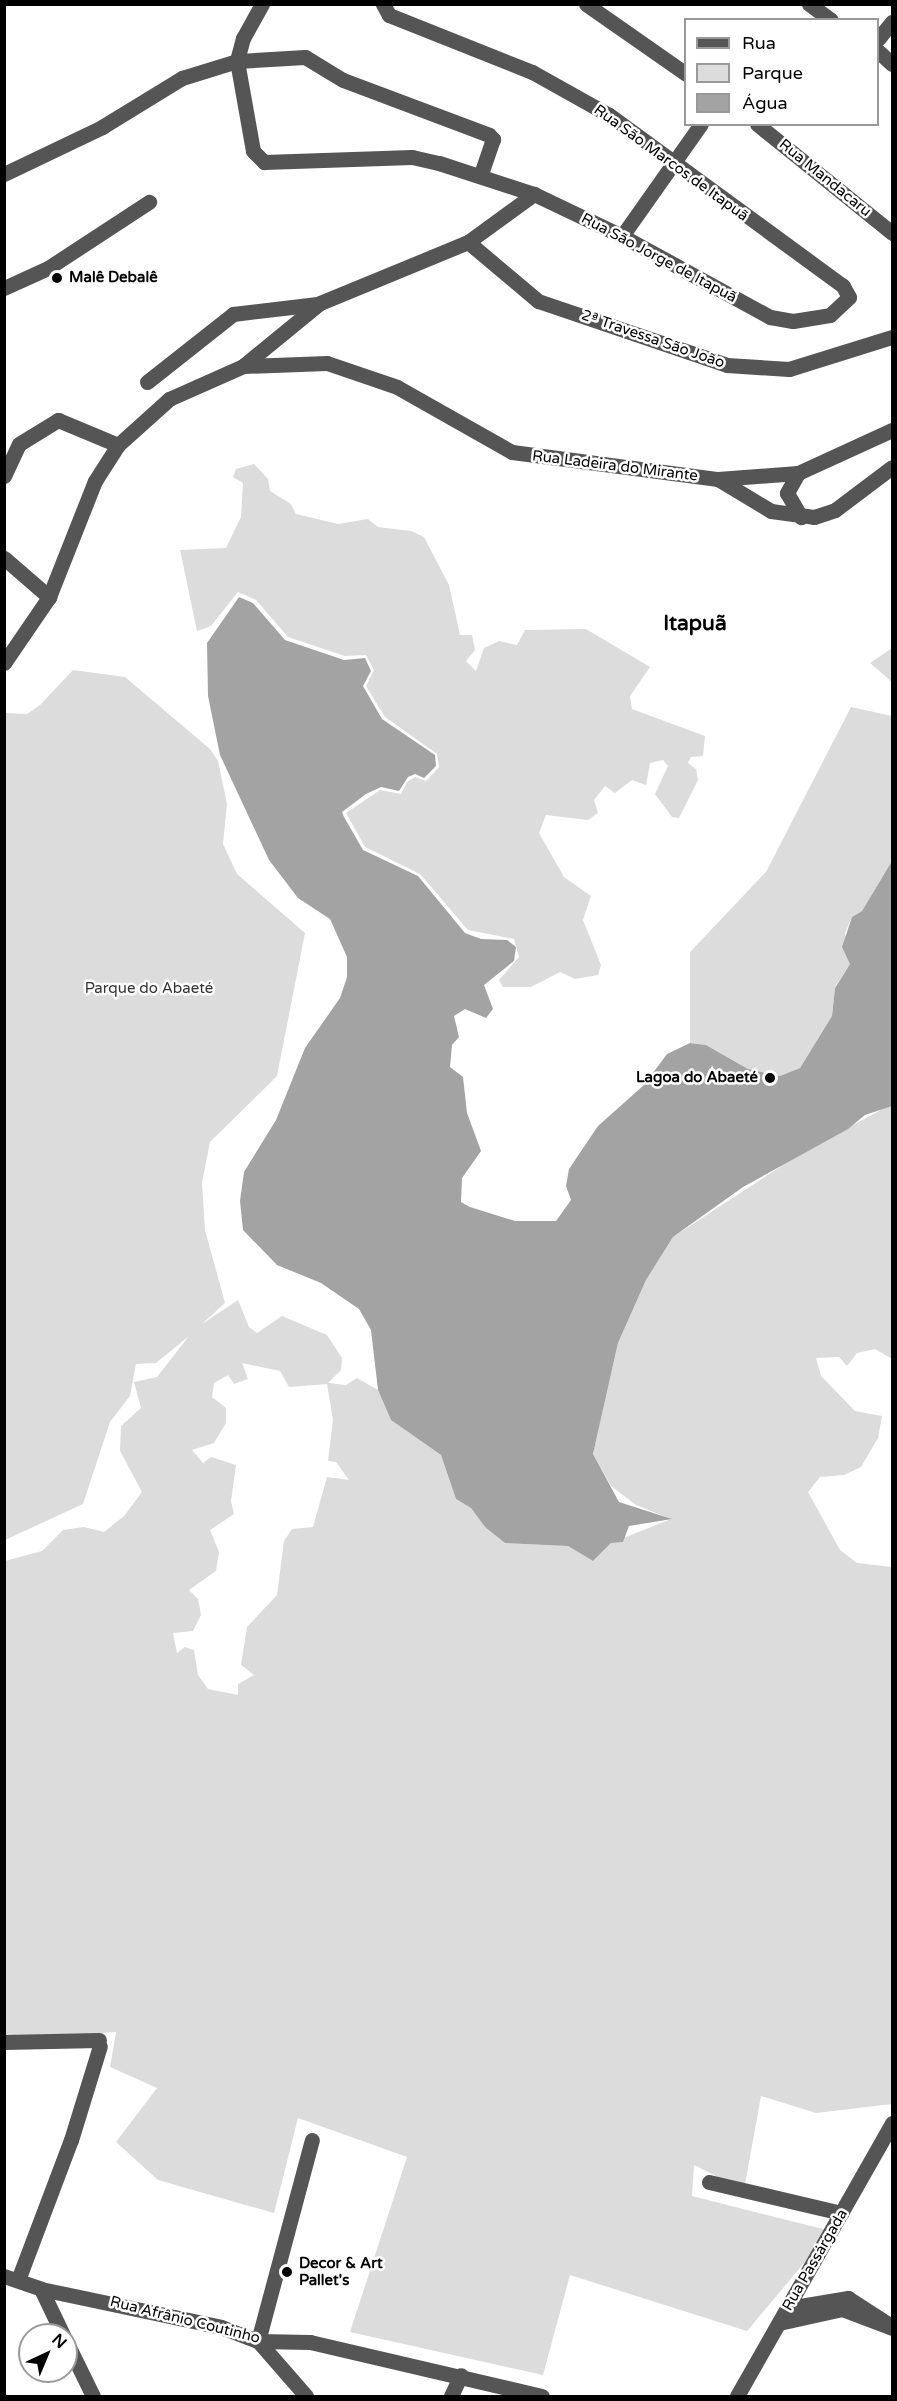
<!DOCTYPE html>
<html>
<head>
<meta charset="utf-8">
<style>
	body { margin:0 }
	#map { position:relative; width:897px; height:2401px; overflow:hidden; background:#fff; font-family:"Varela Round",sans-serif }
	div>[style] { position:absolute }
	.green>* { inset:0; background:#dcdcdc }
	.water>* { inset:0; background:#a3a3a3 }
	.minor>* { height:15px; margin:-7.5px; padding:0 7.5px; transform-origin:7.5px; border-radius:7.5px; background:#555 }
	.dots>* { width:16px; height:16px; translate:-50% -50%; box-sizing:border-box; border:3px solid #fff; border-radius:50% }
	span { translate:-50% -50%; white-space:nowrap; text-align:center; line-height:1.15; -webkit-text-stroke:5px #fff; paint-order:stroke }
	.street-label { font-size:15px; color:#000 }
	.poi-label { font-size:15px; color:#000; font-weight:700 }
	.left { translate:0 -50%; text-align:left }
	.right { translate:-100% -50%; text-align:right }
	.park-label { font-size:15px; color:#333 }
	.district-label { font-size:21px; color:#000; font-weight:700 }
	.frame { position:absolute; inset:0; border:6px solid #000; pointer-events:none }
	.legend { position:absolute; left:684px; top:18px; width:195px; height:108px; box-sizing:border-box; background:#fff; border:2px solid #999; margin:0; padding:8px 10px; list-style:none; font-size:18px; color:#000 }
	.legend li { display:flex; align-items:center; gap:12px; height:30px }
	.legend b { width:30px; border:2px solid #999 }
	.north { position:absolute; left:18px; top:2323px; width:60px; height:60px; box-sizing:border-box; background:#fff; border:2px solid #999; border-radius:50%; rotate:44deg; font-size:16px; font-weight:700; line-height:24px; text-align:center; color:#000 }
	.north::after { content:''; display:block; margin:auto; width:21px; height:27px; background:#000; clip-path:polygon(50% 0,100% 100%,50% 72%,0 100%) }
</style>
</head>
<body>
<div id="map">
	<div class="green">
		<div style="clip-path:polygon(254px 464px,268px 479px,270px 491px,291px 504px,296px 514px,338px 524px,368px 519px,378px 527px,411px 531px,424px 537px,449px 585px,460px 635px,472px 635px,475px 650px,466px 661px,476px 671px,484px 648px,499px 641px,517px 645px,525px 630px,586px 629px,650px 667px,630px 696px,632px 709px,705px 736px,703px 756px,691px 757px,688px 763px,696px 769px,698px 780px,679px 818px,672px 817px,655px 794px,668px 766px,663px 760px,650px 763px,646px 785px,632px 780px,615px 793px,605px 786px,594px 800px,598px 813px,588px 820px,546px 815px,539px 833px,564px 877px,591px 896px,583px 920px,601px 965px,598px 975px,575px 979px,560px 972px,531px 987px,503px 987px,499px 980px,519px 957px,514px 939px,468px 930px,420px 874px,365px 847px,346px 813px,380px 790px,401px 794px,407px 782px,415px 777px,426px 781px,439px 767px,437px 754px,385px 717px,366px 686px,374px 670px,366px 655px,345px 656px,288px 637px,256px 600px,238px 592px,211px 626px,197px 631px,180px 550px,226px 548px,241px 517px,243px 483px,233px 477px,236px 469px)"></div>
		<div style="clip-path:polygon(892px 648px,892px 682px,870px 663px)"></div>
		<div style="clip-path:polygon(evenodd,73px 670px,125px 677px,210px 749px,218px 761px,227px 804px,223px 844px,237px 874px,305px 933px,277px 1076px,210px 1142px,202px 1183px,205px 1230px,225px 1303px,202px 1324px,238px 1300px,249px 1327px,257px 1333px,282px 1316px,327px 1335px,342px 1358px,341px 1370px,328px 1383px,346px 1385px,357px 1378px,378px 1390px,391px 1420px,441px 1455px,456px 1499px,471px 1508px,485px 1527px,505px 1543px,568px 1546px,593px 1561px,611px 1543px,671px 1519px,636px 1505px,611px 1486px,593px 1454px,618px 1343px,646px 1280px,673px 1237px,803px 1152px,892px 1104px,892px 1359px,875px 1349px,857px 1353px,847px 1366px,839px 1357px,816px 1358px,821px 1376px,855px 1411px,882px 1416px,878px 1438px,861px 1467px,844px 1475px,820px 1477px,808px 1492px,840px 1550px,857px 1563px,892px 1567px,892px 2104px,816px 2113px,761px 2096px,744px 2190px,694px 2165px,692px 2196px,831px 2231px,747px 2331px,570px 2275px,543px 2375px,350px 2332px,407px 2157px,298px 2118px,274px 2213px,158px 2180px,116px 2142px,157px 2088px,110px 2067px,116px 2032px,5px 2041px,5px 1561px,42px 1551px,63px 1530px,84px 1527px,104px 1532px,124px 1516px,142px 1492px,120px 1451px,121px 1426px,141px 1408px,134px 1382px,157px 1377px,189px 1336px,156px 1363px,136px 1364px,130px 1396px,110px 1422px,83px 1504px,5px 1540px,5px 713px,27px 714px,40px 705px,73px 670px,242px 1363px,280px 1371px,289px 1387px,327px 1384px,333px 1420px,328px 1461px,336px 1462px,349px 1480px,327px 1477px,313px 1527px,292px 1529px,284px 1541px,277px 1595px,247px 1627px,241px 1665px,254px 1675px,238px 1684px,238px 1695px,208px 1689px,198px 1675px,194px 1650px,185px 1647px,177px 1653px,173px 1633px,193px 1631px,201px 1615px,198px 1599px,189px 1590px,216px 1571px,219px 1552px,210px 1530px,234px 1514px,231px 1501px,236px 1465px,211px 1457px,203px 1463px,192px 1450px,214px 1443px,226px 1423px,226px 1408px,212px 1397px,214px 1383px,228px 1375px,234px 1384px,248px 1379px,242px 1363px)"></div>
		<div style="clip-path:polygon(851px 707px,892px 716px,892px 861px,862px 911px,852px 917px,845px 933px,850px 964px,835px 987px,832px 1016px,800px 1068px,780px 1076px,748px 1069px,706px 1045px,690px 1043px,690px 952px,766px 872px)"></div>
	</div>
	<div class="water">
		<div style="clip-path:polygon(239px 597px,253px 603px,285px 640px,344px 660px,365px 658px,371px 671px,363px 686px,382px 719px,435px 755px,436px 766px,424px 778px,415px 774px,408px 777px,399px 791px,381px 787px,366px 794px,342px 812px,344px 817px,363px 850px,418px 876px,465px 933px,481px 939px,507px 940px,516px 947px,514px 961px,484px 985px,493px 1009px,486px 1018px,465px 1009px,454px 1016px,459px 1037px,452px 1045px,450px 1067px,463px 1077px,467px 1113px,481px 1151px,462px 1178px,461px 1202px,470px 1207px,515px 1221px,556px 1221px,571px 1200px,566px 1186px,569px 1169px,598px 1126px,644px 1085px,667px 1054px,690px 1043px,706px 1045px,748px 1069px,780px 1076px,800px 1068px,832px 1016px,835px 988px,850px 964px,842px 947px,852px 917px,862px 911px,892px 861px,892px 1106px,865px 1115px,848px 1129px,743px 1187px,673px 1237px,646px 1280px,618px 1343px,593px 1454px,619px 1502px,672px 1519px,629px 1526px,623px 1542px,611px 1543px,593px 1561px,568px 1546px,505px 1543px,485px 1527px,471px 1508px,456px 1499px,441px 1455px,391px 1420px,378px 1390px,371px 1330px,359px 1309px,321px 1283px,277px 1265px,243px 1230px,240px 1201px,244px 1172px,276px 1120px,305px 1048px,340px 998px,347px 977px,347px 957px,330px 919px,298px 898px,269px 860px,220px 755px,208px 696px,207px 643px)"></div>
	</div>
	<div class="minor">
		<div style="left:262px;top:4px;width:39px;rotate:119deg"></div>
		<div style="left:243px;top:38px;width:24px;rotate:105deg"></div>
		<div style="left:237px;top:61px;width:91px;rotate:79.9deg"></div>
		<div style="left:253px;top:151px;width:16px;rotate:45deg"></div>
		<div style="left:264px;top:162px;width:148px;rotate:-1.9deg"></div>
		<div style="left:412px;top:157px;width:28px;rotate:13deg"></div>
		<div style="left:439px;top:163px;width:100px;rotate:18.1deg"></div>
		<div style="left:534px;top:194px;width:98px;rotate:25.5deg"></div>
		<div style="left:622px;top:236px;width:169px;rotate:28.7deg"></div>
		<div style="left:770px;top:317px;width:23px;rotate:10deg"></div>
		<div style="left:793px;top:321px;width:37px;rotate:-9deg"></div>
		<div style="left:830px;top:315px;width:26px;rotate:-43deg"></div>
		<div style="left:849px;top:297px;width:13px;rotate:-119deg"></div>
		<div style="left:843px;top:286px;width:290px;rotate:-143.8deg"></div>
		<div style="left:609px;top:115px;width:88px;rotate:-150.8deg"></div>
		<div style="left:532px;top:72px;width:154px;rotate:-158.3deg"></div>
		<div style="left:389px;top:15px;width:13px;rotate:-119deg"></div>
		<div style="left:586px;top:4px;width:122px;rotate:35deg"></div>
		<div style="left:809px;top:4px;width:27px;rotate:36deg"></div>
		<div style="left:878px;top:39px;width:22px;rotate:-51deg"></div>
		<div style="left:878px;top:51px;width:19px;rotate:43deg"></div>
		<div style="left:757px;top:124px;width:174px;rotate:38.9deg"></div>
		<div style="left:4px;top:174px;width:109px;rotate:-25.6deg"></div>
		<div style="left:102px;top:127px;width:94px;rotate:-31.5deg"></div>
		<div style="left:182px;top:78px;width:58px;rotate:-17.2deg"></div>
		<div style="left:237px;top:61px;width:68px;rotate:-3.4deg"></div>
		<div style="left:305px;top:57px;width:44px;rotate:31.2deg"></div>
		<div style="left:343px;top:80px;width:156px;rotate:20.6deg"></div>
		<div style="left:489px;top:135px;width:6px;rotate:45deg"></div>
		<div style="left:493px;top:139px;width:39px;rotate:109deg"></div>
		<div style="left:622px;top:236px;width:137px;rotate:-54.8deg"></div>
		<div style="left:468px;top:242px;width:92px;rotate:40.1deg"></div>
		<div style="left:538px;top:301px;width:200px;rotate:18.7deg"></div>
		<div style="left:727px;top:365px;width:62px;rotate:3.7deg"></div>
		<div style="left:789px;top:369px;width:108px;rotate:-17.3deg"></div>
		<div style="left:4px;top:288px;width:48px;rotate:-24.4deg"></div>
		<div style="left:48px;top:268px;width:121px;rotate:-33.2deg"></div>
		<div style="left:243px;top:366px;width:99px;rotate:-39.3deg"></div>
		<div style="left:320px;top:303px;width:160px;rotate:-22.4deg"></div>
		<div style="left:468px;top:242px;width:82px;rotate:-36deg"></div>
		<div style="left:147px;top:382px;width:110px;rotate:-38.3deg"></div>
		<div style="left:233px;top:314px;width:85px;rotate:-6.8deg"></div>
		<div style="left:798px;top:473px;width:23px;rotate:119deg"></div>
		<div style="left:787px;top:493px;width:28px;rotate:60deg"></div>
		<div style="left:4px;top:476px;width:35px;rotate:-65deg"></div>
		<div style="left:19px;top:444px;width:46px;rotate:-31.6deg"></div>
		<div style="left:58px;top:420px;width:65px;rotate:22.6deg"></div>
		<div style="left:718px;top:479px;width:62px;rotate:31.1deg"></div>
		<div style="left:771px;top:511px;width:43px;rotate:7.9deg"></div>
		<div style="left:814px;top:517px;width:22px;rotate:-18deg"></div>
		<div style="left:835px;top:510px;width:71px;rotate:-37deg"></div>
		<div style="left:4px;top:558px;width:60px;rotate:40.9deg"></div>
		<div style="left:4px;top:663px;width:80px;rotate:-55.7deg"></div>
		<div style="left:49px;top:597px;width:125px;rotate:-68.4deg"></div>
		<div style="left:95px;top:481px;width:43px;rotate:-57.4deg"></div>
		<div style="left:118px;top:445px;width:69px;rotate:-42deg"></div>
		<div style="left:169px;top:399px;width:81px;rotate:-24deg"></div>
		<div style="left:243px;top:366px;width:84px;rotate:-2deg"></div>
		<div style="left:327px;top:363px;width:74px;rotate:18.9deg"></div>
		<div style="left:397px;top:387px;width:132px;rotate:29.5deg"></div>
		<div style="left:512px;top:452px;width:208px;rotate:7.5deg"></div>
		<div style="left:718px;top:479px;width:80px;rotate:-4.3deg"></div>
		<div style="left:798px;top:473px;width:103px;rotate:-24.6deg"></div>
		<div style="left:4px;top:2042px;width:95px;rotate:-1.2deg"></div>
		<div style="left:709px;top:2182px;width:136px;rotate:13.2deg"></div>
		<div style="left:4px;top:2276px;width:39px;rotate:19deg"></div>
		<div style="left:41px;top:2289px;width:184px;rotate:11.9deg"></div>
		<div style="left:221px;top:2327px;width:40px;rotate:21deg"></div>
		<div style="left:258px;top:2341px;width:52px;rotate:1.1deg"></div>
		<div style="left:310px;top:2342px;width:238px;rotate:13.1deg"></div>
		<div style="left:18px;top:2280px;width:150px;rotate:-69.3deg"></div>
		<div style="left:71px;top:2140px;width:98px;rotate:-72.9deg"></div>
		<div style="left:41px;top:2289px;width:51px;rotate:64.4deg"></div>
		<div style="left:788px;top:2308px;width:61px;rotate:-9.5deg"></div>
		<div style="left:848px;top:2298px;width:48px;rotate:33deg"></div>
		<div style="left:779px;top:2323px;width:65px;rotate:-12.5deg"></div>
		<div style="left:842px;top:2309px;width:53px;rotate:20.8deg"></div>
		<div style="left:66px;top:2341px;width:61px;rotate:63.9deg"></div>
		<div style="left:258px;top:2341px;width:208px;rotate:-75deg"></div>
		<div style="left:258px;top:2341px;width:73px;rotate:48.9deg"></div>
		<div style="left:451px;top:2396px;width:23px;rotate:-65deg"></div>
		<div style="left:737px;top:2396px;width:314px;rotate:-60.4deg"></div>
	</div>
	<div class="dots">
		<div style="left:57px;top:278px;background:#000"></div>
		<div style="left:770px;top:1078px;background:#000"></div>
		<div style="left:287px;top:2272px;background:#000"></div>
	</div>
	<div class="street-label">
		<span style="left:671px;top:163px;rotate:36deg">Rua São Marcos de Itapuã</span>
		<span style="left:825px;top:178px;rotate:39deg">Rua Mandacaru</span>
		<span style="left:659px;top:258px;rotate:28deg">Rua São Jorge de Itapuã</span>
		<span style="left:653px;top:339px;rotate:19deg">2ª Travessa São João</span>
		<span style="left:615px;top:466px;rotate:7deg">Rua Ladeira do Mirante</span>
		<span style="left:815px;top:2260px;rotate:-60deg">Rua Passárgada</span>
		<span style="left:185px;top:2320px;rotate:14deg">Rua Afrânio Coutinho</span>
	</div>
	<div class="poi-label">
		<span class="left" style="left:69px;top:278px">Malê Debalê</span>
		<span class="right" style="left:758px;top:1078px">Lagoa do Abaeté</span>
		<span class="left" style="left:299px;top:2272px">Decor &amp; Art<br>Pallet's</span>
	</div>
	<div class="park-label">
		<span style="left:149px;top:989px">Parque do Abaeté</span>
	</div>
	<div class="district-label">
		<span style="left:695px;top:624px">Itapuã</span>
	</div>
	<div class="frame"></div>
	<ul class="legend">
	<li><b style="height:8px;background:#555"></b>Rua</li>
	<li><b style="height:16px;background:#dcdcdc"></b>Parque</li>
	<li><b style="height:16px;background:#a3a3a3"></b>Água</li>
	</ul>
	<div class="north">N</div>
</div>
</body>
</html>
